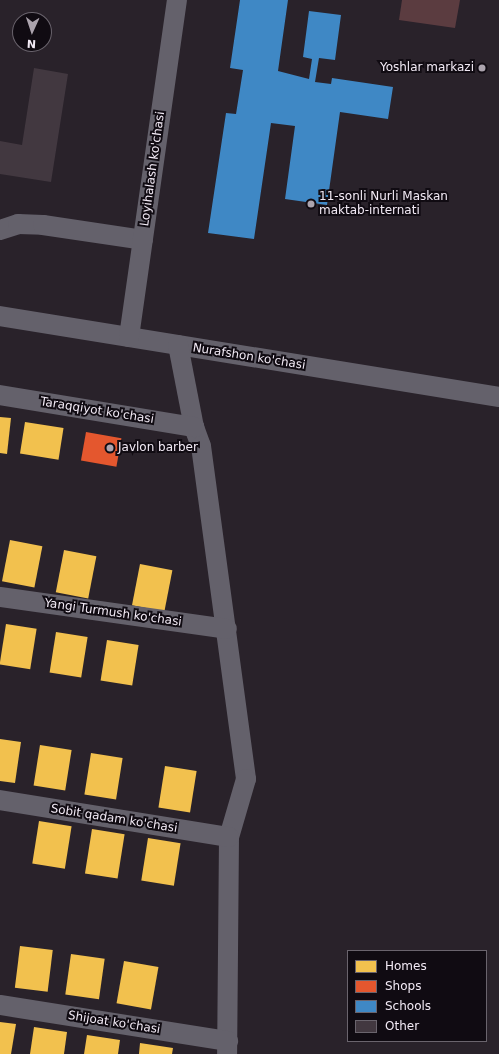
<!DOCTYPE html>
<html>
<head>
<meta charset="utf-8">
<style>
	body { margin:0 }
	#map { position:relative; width:499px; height:1054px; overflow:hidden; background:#29222a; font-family:"DejaVu Sans",sans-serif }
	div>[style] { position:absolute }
	.green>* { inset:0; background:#5b3c40 }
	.homes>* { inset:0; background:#f2c14e; transform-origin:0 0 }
	.shops>* { inset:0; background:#e4572e; transform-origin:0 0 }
	.schools>* { inset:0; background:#3f88c5 }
	.building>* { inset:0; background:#423840 }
	.minor>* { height:20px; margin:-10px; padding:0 10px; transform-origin:10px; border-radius:10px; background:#64616b }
	.dots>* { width:11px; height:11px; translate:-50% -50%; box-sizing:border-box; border:2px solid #100b12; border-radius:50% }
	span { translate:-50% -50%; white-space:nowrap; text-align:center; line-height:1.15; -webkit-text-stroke:4px #100b12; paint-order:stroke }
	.poi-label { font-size:12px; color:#f2eaf5 }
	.right { translate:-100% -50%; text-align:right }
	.left { translate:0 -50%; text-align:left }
	.street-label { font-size:12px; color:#f2eaf5 }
	.legend { position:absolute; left:347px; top:950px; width:140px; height:92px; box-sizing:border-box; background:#100b12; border:1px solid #6a646d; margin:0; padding:5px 7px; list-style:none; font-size:12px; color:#f2eaf5 }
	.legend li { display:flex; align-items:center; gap:8px; height:20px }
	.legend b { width:20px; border:1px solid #6a646d }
	.north { position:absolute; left:12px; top:12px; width:40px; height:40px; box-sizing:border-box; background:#100b12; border:1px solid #6a646d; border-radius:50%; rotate:183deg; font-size:11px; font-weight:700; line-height:16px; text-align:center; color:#f2eaf5 }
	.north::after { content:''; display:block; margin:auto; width:14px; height:18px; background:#aca4ae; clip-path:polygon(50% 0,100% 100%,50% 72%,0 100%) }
</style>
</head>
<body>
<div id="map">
	<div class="green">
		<div style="clip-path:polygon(402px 0,460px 0,455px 28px,399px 20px)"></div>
	</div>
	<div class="homes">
		<div style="clip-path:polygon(0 417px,11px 418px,7px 454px,0 453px)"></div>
		<div style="left:25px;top:422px;width:39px;height:32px;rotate:9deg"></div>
		<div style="left:10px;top:540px;width:33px;height:42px;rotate:11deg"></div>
		<div style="left:64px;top:550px;width:33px;height:43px;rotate:11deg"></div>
		<div style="left:140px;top:564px;width:33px;height:42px;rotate:11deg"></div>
		<div style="left:6px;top:624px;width:31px;height:41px;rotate:9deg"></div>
		<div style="left:56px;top:632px;width:32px;height:41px;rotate:9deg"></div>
		<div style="left:107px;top:640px;width:32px;height:41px;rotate:9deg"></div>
		<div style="clip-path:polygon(0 739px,21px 742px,15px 783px,0 781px)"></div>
		<div style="left:40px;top:745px;width:32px;height:41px;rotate:9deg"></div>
		<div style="left:91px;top:753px;width:32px;height:42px;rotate:9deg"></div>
		<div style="left:165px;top:766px;width:32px;height:42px;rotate:9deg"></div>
		<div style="left:39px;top:821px;width:33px;height:43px;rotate:9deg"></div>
		<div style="left:92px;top:829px;width:33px;height:45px;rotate:9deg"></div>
		<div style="left:148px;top:838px;width:33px;height:43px;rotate:9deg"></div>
		<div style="left:20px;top:946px;width:33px;height:42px;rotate:7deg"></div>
		<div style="left:71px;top:954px;width:34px;height:41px;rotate:8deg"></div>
		<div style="left:124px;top:961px;width:35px;height:43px;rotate:10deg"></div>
		<div style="clip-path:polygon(0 1022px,16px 1024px,11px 1054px,0 1054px)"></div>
		<div style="clip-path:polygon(34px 1027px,67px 1032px,64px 1054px,30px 1054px)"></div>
		<div style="clip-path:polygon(87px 1035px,120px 1040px,118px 1054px,84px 1054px)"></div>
		<div style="clip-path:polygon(140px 1043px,173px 1048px,172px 1054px,139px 1054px)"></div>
	</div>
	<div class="shops">
		<div style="left:86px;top:432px;width:36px;height:29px;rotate:10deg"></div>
	</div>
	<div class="schools">
		<div style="clip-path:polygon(240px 0,288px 0,278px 71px,309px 79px,312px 59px,303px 57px,309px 11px,341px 15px,335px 60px,319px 58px,315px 82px,331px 84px,332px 78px,393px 87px,388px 119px,340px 112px,327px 205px,285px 199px,295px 126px,271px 123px,254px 239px,208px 233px,226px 113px,236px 114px,243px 70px,230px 68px)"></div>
	</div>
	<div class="building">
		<div style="clip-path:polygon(34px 68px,68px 74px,51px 182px,0 174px,0 141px,22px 145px)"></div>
	</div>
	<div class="minor">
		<div style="left:0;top:230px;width:19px;rotate:-18deg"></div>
		<div style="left:18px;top:224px;width:25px;rotate:2deg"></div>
		<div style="left:43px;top:225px;width:101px;rotate:8.5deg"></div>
		<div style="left:0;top:316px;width:506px;rotate:9.22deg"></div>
		<div style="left:129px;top:337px;width:340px;rotate:-81.9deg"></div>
		<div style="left:178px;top:345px;width:84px;rotate:79deg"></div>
		<div style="left:194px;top:427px;width:20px;rotate:70deg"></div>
		<div style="left:201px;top:446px;width:336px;rotate:82.3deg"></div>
		<div style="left:246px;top:779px;width:60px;rotate:106.3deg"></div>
		<div style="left:229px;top:837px;width:217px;rotate:90.5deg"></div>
		<div style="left:0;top:395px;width:197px;rotate:9.4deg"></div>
		<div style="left:0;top:597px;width:229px;rotate:8deg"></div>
		<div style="left:0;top:800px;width:232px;rotate:9.2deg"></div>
		<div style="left:0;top:1005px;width:231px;rotate:9deg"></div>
	</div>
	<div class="dots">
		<div style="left:482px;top:68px;background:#aca4ae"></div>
		<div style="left:311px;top:204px;background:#aca4ae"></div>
		<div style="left:110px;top:448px;background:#aca4ae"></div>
	</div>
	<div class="poi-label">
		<span class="right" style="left:474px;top:68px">Yoshlar markazi</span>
		<span class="left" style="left:319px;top:204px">11-sonli Nurli Maskan<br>maktab-internati</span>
		<span class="left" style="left:118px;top:448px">Javlon barber</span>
	</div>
	<div class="street-label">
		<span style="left:153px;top:169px;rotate:-82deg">Loyihalash ko'chasi</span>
		<span style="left:249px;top:357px;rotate:9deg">Nurafshon ko'chasi</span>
		<span style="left:97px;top:411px;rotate:9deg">Taraqqiyot ko'chasi</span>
		<span style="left:113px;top:613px;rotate:8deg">Yangi Turmush ko'chasi</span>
		<span style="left:114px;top:819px;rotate:9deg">Sobit qadam ko'chasi</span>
		<span style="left:114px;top:1023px;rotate:9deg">Shijoat ko'chasi</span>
	</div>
	<ul class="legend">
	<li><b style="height:11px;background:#f2c14e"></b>Homes</li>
	<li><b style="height:11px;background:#e4572e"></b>Shops</li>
	<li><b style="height:11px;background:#3f88c5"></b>Schools</li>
	<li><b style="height:11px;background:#423840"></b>Other</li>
	</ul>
	<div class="north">N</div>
</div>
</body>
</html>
